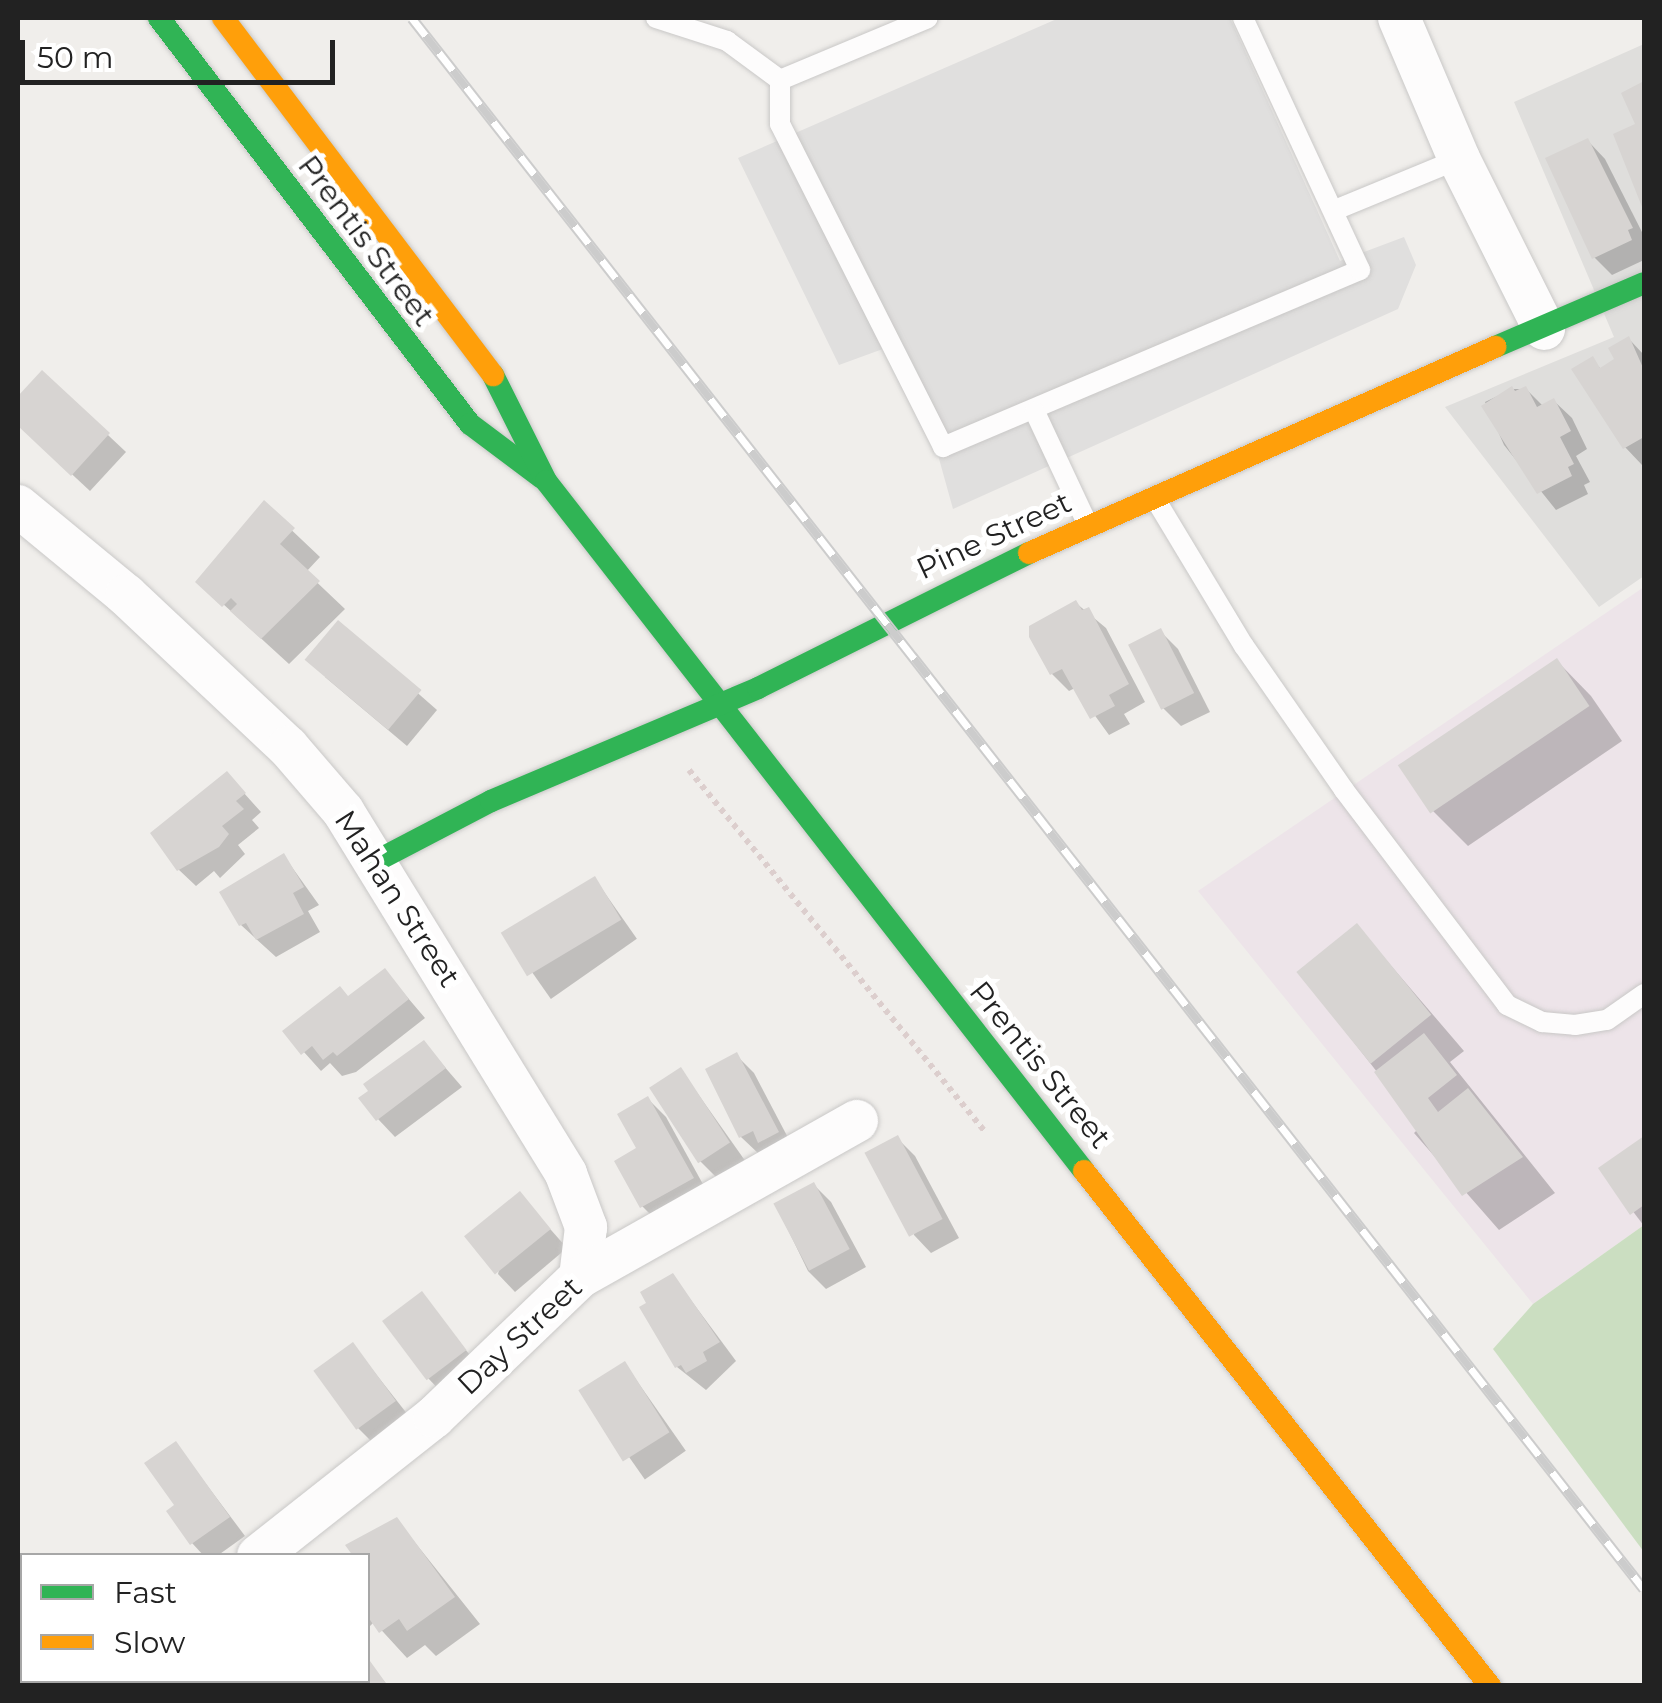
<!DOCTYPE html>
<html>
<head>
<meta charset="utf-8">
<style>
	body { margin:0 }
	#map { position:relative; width:1662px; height:1703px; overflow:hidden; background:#f0eeeb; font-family:Montserrat,sans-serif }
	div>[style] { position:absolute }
	.residential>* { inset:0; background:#dfdedc }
	.industrial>* { inset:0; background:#ede4e9 }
	.forest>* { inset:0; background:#cbdec1 }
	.parking>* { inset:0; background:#e0dfde }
	.shadow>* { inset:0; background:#0003; transform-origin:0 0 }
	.building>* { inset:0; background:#d7d4d2; transform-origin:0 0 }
	.path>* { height:6px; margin-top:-3px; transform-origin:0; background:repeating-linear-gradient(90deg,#dccecd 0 5px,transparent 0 10px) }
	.roads { filter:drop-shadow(0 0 2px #c9c8c7) drop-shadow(0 0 2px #c9c8c7) }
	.lane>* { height:20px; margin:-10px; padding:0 10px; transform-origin:10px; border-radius:10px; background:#fdfcfc }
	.street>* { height:42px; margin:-21px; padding:0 21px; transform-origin:21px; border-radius:21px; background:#fdfcfc }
	.fast>* { height:22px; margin:-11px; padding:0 11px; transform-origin:11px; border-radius:11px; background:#30b455 }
	.slow>* { height:22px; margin:-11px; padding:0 11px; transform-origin:11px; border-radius:11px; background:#ff9f0a }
	.rail>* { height:11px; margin-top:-5.5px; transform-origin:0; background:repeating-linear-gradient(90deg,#fff 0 22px,#ccc 0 44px); box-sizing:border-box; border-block:2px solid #ccc }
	span { translate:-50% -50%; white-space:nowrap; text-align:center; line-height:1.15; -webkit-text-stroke:10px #fff; paint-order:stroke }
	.street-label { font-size:30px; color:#222 }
	.frame { position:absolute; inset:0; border:20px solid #222; pointer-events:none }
	.legend { position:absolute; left:20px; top:1553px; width:350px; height:130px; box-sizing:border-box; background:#fff; border:2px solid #a7a7a7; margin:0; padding:12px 18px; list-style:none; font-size:30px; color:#222 }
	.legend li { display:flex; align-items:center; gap:20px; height:50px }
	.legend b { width:50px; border:2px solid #a7a7a7 }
	.scale { position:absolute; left:20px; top:40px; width:315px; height:45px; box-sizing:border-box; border:5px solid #222; border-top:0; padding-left:12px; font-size:30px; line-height:35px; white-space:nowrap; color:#222; -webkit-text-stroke:8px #fff; paint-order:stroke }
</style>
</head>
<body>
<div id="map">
	<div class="residential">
		<div style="clip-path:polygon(1644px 44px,1644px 576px,1599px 607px,1445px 407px,1614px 337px,1514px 102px)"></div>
	</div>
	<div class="industrial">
		<div style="clip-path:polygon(1644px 587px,1644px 1225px,1533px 1304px,1198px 891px)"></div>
	</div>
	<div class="forest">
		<div style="clip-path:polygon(1644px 1225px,1644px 1552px,1493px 1349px,1533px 1304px)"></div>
	</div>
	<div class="parking">
		<div style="clip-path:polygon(1059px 18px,1230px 18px,1340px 261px,1404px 237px,1416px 265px,1398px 309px,953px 509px,931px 430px,891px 346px,839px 365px,738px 158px)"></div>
	</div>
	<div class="shadow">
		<div style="clip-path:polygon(1644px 84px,1644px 206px,1615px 136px,1638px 125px,1624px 94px)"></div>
		<div style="clip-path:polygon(1588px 141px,1605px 159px,1644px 236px,1644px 260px,1612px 275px,1594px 257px)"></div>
		<div style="clip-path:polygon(1629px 339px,1644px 355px,1642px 465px,1625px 447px,1592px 360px,1602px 370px,1618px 360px)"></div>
		<div style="clip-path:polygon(42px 373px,126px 452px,90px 491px,18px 424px,18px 399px)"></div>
		<div style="clip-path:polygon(1512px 389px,1526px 389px,1543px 406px,1554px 401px,1572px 418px,1587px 449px,1576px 456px,1590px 482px,1584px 485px,1588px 494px,1556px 510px,1504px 445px,1485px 402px)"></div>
		<div style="clip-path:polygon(264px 504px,320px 557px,306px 572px,345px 609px,289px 664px,199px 582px)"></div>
		<div style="clip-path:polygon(1076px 603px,1106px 628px,1145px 702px,1124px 714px,1130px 724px,1109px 735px,1075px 688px,1069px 691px,1052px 674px)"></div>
		<div style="clip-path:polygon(338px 623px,437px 710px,407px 746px,325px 677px)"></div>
		<div style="clip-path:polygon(1160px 631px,1178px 649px,1210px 712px,1181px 726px,1163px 708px)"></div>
		<div style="clip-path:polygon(1557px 661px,1591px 696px,1622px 741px,1468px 846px,1433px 811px)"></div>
		<div style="clip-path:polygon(227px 774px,261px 812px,252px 820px,259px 828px,238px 845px,245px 854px,220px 878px,214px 871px,196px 886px,178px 869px)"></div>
		<div style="clip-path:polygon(284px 856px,319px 905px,308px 911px,320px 932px,276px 957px,241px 925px)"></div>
		<div style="left:595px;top:879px;width:73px;height:105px;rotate:55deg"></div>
		<div style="clip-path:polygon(1357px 926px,1464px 1051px,1450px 1062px,1555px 1193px,1499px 1230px,1414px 1133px,1420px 1127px,1299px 972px)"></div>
		<div style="clip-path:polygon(385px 971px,425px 1018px,356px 1072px,342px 1076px,330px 1063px,321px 1071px,286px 1032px,349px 999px)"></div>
		<div style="clip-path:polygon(424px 1043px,462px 1087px,395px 1137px,378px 1119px)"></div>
		<div style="clip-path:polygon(736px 1055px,754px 1073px,795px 1151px,759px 1154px,741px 1137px)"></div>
		<div style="clip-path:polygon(681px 1070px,746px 1162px,718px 1179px,700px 1161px)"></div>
		<div style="clip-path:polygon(648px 1099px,666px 1117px,710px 1197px,660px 1224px,642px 1206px,639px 1149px)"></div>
		<div style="clip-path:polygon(897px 1138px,915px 1156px,959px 1238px,931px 1253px,914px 1235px)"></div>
		<div style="clip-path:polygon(1644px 1139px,1644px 1226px,1601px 1169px)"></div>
		<div style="clip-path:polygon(814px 1185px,831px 1202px,866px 1267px,826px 1289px,808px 1271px,776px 1205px)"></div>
		<div style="clip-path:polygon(520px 1195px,567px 1248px,515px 1292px,498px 1274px)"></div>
		<div style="clip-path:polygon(673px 1276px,736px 1361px,706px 1390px,677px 1367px,650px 1304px)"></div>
		<div style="clip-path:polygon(422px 1295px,481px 1369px,445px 1396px,428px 1378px)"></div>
		<div style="clip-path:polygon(353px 1345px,412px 1420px,376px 1446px,358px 1428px)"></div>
		<div style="left:625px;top:1364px;width:106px;height:50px;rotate:55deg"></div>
		<div style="clip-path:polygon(176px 1444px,245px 1536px,217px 1556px,204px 1556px,192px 1543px)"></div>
		<div style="clip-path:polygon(397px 1520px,480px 1624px,436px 1656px,425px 1645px,407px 1658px,374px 1622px,368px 1628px,368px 1556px)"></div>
		<div style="clip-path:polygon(370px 1664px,388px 1686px,342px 1686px,368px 1680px)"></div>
		<div style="left:240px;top:1680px;width:73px;height:7px"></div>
	</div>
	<div class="building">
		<div style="clip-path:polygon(1644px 81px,1644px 212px,1613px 134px,1635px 124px,1621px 93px)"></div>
		<div style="clip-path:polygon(1588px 138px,1633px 228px,1628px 230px,1632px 240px,1592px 259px,1545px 158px)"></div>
		<div style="clip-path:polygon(1629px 336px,1644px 370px,1644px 437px,1623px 449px,1571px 369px,1593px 356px,1600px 368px,1614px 359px,1608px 348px)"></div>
		<div style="clip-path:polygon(42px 370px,110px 433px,71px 476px,18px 426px,18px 396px)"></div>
		<div style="clip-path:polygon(1512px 386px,1515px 391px,1526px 386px,1537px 407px,1554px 398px,1571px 431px,1560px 437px,1574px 464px,1568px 467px,1572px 476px,1537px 494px,1481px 406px)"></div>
		<div style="clip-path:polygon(264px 500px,295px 528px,280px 544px,320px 581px,261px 639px,230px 611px,237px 604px,231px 598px,222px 607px,195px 582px)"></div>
		<div style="clip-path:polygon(1076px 600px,1082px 610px,1089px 607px,1129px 684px,1109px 695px,1115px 706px,1090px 719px,1062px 669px,1050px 675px,1029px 637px,1029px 626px)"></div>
		<div style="left:338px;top:620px;width:109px;height:52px;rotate:40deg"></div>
		<div style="left:1161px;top:628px;width:73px;height:37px;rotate:63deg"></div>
		<div style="left:1557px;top:658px;width:58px;height:192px;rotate:56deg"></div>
		<div style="clip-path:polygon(227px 771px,246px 793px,236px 801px,244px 809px,222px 826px,229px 834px,219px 847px,177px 871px,150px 833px)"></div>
		<div style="clip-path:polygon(284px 853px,304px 887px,293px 893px,304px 914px,256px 940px,246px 923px,239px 926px,219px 892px)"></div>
		<div style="left:595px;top:876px;width:51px;height:110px;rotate:59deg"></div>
		<div style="left:1357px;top:923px;width:118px;height:78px;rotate:51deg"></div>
		<div style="clip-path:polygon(385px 968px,409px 999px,337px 1056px,333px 1052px,323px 1060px,312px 1046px,301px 1055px,282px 1031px,340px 986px,348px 996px)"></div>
		<div style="clip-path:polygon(1424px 1033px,1457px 1075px,1428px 1098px,1438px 1112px,1468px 1088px,1523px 1157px,1462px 1196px,1374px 1072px)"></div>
		<div style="clip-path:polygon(424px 1040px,446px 1068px,376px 1121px,358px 1098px,368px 1091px,363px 1084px)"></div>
		<div style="clip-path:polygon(737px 1052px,779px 1132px,758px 1143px,753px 1131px,739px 1138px,705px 1069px)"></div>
		<div style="left:681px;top:1067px;width:90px;height:38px;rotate:57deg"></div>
		<div style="clip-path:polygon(648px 1096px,694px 1178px,640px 1208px,614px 1161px,636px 1148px,617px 1114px)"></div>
		<div style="left:898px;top:1135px;width:95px;height:38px;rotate:62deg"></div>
		<div style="clip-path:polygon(1644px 1136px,1644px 1205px,1630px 1215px,1598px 1168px)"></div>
		<div style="left:814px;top:1182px;width:76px;height:46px;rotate:62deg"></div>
		<div style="left:520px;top:1191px;width:49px;height:72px;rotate:51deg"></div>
		<div style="clip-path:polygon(673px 1273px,720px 1342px,703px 1352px,707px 1361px,686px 1373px,681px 1365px,675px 1368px,639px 1307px,646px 1303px,640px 1292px)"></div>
		<div style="left:422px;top:1291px;width:74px;height:50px;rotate:53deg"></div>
		<div style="left:353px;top:1342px;width:73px;height:49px;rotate:54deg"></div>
		<div style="left:625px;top:1361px;width:84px;height:55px;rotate:58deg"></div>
		<div style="clip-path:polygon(176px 1441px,230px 1517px,190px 1545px,166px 1511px,174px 1505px,144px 1463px)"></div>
		<div style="clip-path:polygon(397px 1517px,455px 1597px,407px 1631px,399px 1619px,379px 1633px,368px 1617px,368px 1556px,353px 1556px,345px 1545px)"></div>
		<div style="clip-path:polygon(370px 1661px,388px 1686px,338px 1686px,368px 1680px)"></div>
		<div style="clip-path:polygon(232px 1680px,307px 1680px,300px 1686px)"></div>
	</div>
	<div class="path">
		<div style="left:689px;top:770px;width:468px;rotate:50.7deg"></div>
	</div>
	<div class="roads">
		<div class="lane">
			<div style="left:656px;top:18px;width:75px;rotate:17.9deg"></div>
			<div style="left:727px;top:41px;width:66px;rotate:36.3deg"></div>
			<div style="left:780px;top:80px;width:44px;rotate:90deg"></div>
			<div style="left:780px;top:124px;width:362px;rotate:63.2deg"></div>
			<div style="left:943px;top:447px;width:453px;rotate:-23deg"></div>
			<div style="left:1360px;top:270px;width:278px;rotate:-114.9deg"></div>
			<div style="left:780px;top:80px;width:160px;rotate:-22.7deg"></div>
			<div style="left:1335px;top:210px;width:134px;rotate:-22.4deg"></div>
			<div style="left:1035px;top:412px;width:123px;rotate:64.9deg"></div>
			<div style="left:1154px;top:497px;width:174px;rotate:58.9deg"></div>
			<div style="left:1244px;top:646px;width:175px;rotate:55.2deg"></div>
			<div style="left:1344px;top:790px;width:270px;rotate:52.8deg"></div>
			<div style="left:1507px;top:1005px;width:39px;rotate:26deg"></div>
			<div style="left:1542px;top:1022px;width:33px;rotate:5deg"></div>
			<div style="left:1575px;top:1025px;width:32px;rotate:-9deg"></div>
			<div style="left:1607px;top:1020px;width:45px;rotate:-35.1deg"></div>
		</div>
		<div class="street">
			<div style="left:1399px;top:18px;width:153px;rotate:66.9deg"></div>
			<div style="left:1459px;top:159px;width:190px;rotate:63.4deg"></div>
			<div style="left:18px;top:506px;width:140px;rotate:39.5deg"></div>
			<div style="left:126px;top:595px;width:222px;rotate:43.2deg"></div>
			<div style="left:288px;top:747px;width:84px;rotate:49.3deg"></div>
			<div style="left:343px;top:811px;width:426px;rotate:58.4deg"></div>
			<div style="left:566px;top:1174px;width:57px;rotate:69.3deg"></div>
			<div style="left:586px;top:1227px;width:50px;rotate:96.8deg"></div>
			<div style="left:258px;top:1556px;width:224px;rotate:-38.3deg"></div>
			<div style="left:434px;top:1417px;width:202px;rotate:-43.8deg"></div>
			<div style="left:580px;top:1277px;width:318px;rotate:-29.4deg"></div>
			<div style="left:80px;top:1686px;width:9px;rotate:-41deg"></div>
		</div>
		<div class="fast">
			<div style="left:159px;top:18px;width:511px;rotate:52.55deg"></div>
			<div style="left:470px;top:424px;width:90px;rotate:36.9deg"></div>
			<div style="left:1495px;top:347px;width:162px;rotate:-23.2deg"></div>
			<div style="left:493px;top:375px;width:119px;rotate:63.4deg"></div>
			<div style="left:546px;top:481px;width:875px;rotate:52.06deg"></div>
			<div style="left:378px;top:860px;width:127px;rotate:-27.6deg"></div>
			<div style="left:491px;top:801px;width:290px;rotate:-22.9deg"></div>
			<div style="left:758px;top:688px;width:303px;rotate:-26.5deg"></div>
		</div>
		<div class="slow">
			<div style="left:223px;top:18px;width:448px;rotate:52.9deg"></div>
			<div style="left:1029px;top:553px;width:510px;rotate:-23.85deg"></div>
			<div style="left:1084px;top:1171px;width:656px;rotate:51.75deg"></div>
		</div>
	</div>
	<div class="rail">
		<div style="left:412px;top:18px;width:1996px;rotate:51.9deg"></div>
	</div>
	<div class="street-label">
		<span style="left:366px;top:241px;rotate:53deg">Prentis Street</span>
		<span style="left:994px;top:536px;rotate:-25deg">Pine Street</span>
		<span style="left:397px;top:899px;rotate:57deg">Mahan Street</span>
		<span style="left:1040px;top:1065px;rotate:51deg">Prentis Street</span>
		<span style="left:520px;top:1336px;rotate:-43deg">Day Street</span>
	</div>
	<div class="frame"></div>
	<ul class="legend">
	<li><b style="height:12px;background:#30b455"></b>Fast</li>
	<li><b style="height:12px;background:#ff9f0a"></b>Slow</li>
	</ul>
	<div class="scale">50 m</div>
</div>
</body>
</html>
